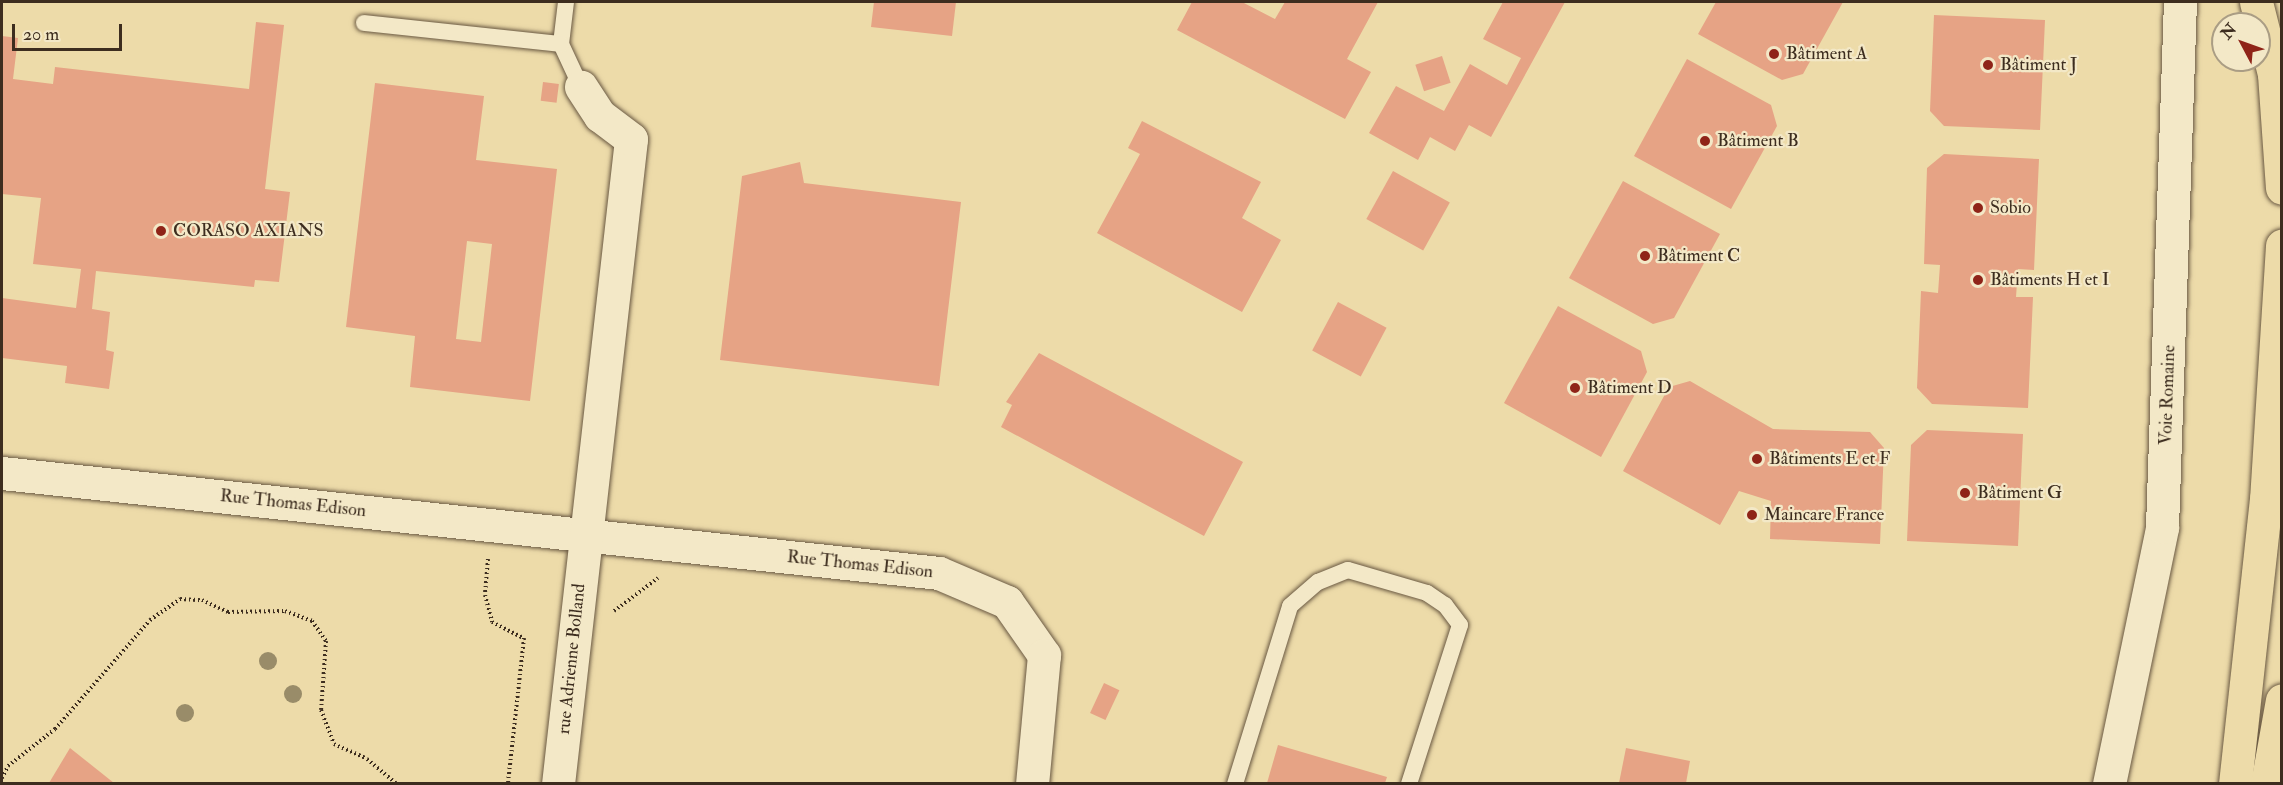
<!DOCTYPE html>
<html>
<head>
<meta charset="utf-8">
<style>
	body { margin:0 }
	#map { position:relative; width:2283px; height:785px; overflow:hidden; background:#eddba9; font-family:"IM FELL Double Pica",serif }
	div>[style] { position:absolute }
	.building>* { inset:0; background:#e6a385; transform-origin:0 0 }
	.path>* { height:4px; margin-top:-2px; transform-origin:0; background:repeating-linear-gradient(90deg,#3d2d1f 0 1.5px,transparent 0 4.5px) }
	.roads { filter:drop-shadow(0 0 2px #695842) drop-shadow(0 0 2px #695842) }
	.service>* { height:16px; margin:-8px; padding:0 8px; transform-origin:8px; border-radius:8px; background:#f3e8c7 }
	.minor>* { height:33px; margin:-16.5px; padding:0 16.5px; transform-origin:16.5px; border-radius:16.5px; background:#f3e8c7 }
	.motorway>* { height:33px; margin:-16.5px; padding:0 16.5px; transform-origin:16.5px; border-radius:16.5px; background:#eddba9 }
	.trees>* { width:18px; height:18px; margin:-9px; border-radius:50%; background:#998c69 }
	.dots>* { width:16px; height:16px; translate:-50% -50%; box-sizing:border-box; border:3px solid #f3e8c7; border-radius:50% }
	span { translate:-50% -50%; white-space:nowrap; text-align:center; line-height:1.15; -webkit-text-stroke:4.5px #f3e8c7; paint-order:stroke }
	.poi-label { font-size:18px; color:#3d2d1f }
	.left { translate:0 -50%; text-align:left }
	.street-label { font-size:18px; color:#3d2d1f }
	.frame { position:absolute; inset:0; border:3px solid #3d2d1f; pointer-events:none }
	.north { position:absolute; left:2211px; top:12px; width:60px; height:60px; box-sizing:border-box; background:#f3e8c7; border:2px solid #aa9d84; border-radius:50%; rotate:311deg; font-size:16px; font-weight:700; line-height:24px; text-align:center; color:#3d2d1f }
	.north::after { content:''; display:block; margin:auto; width:21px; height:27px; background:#8f2418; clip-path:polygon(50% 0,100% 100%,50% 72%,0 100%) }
	.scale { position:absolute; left:12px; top:24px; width:110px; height:27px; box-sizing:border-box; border:3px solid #3d2d1f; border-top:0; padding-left:8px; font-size:18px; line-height:21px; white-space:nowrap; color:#3d2d1f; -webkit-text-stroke:4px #f3e8c7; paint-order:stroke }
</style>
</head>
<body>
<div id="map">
	<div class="building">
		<div style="clip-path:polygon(874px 2px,956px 2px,952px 36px,871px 27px)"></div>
		<div style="clip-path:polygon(1192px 2px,1242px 2px,1275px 19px,1285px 2px,1378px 2px,1347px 59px,1371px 72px,1345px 119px,1177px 30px)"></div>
		<div style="clip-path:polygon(1503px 2px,1565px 2px,1491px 137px,1469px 125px,1455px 151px,1430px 137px,1418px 160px,1369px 133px,1396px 86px,1444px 111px,1470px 64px,1507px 85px,1521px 58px,1483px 39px)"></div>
		<div style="clip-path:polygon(1716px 2px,1843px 2px,1803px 74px,1782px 80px,1698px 34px)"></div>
		<div style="clip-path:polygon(1934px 15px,2045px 20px,2040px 130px,1944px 126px,1930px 111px)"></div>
		<div style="clip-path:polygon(256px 22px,284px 25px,265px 189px,290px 192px,279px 282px,255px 280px,254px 287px,96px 271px,92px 309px,110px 312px,106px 350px,114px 352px,109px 389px,65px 383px,67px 366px,2px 358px,2px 298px,76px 308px,81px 269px,33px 264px,41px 198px,2px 194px,2px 36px,18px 38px,13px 79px,53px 84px,55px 67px,249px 89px)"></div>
		<div style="left:1442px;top:56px;width:28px;height:28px;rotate:72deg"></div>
		<div style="clip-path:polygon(1687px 59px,1771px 105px,1777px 126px,1731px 209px,1634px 156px)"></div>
		<div style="left:543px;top:82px;width:16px;height:19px;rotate:7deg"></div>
		<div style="clip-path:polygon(evenodd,375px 83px,484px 96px,476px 160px,557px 169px,530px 401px,410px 387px,415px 336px,346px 327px,375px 83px,467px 241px,492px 244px,481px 342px,456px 339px,467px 241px)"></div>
		<div style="clip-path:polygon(1142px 121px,1261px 182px,1242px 218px,1281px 240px,1242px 312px,1097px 233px,1140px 154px,1128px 148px)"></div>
		<div style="clip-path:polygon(1944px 154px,2039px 159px,2034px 270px,2018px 269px,2016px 297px,2033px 297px,2028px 408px,1932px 404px,1917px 388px,1921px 291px,1938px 293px,1940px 265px,1924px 264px,1927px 168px)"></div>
		<div style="clip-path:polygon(800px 162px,804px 183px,961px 202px,939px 386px,720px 360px,742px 176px)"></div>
		<div style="left:1393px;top:171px;width:65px;height:55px;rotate:29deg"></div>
		<div style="clip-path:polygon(1623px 181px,1720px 234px,1674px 318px,1653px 324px,1569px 278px)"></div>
		<div style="left:1338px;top:302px;width:55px;height:55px;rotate:28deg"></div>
		<div style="clip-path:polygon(1558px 306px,1641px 351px,1647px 372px,1601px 457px,1504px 403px)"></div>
		<div style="clip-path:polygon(1039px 353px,1243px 462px,1204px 536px,1001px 427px,1012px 405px,1006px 402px)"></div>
		<div style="clip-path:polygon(1690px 381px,1773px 429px,1870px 432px,1884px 448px,1880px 544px,1770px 539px,1771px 501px,1739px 491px,1720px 525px,1623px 471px,1669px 387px)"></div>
		<div style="clip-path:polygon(1927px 430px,2023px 434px,2018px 546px,1907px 541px,1911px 445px)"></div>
		<div style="left:1104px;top:683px;width:17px;height:33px;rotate:25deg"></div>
		<div style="clip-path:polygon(1278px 745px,1387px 777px,1385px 783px,1267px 783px)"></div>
		<div style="clip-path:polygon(70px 748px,114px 783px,49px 783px)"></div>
		<div style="clip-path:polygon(1626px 748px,1690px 761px,1686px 783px,1619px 783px)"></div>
	</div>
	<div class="path">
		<div style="left:488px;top:559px;width:36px;rotate:95deg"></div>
		<div style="left:485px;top:595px;width:28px;rotate:75deg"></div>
		<div style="left:492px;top:622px;width:36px;rotate:27deg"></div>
		<div style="left:524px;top:638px;width:147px;rotate:96.3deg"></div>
		<div style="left:614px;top:611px;width:55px;rotate:-36.9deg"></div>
		<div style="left:2px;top:778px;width:13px;rotate:-63deg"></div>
		<div style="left:8px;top:766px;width:60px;rotate:-38.2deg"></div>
		<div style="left:55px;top:729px;width:145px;rotate:-48.9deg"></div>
		<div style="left:150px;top:620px;width:37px;rotate:-35deg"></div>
		<div style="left:180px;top:599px;width:22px;rotate:3deg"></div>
		<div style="left:202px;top:600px;width:29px;rotate:25deg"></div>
		<div style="left:228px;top:612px;width:57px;rotate:-1deg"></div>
		<div style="left:285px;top:611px;width:29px;rotate:20deg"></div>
		<div style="left:312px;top:621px;width:24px;rotate:55deg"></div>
		<div style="left:326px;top:641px;width:69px;rotate:94.1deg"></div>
		<div style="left:321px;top:710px;width:36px;rotate:69deg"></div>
		<div style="left:334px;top:744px;width:36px;rotate:24deg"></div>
		<div style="left:367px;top:759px;width:39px;rotate:40deg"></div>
	</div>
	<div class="roads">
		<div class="service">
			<div style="left:566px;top:2px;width:42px;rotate:96.8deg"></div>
			<div style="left:561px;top:44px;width:47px;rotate:65.1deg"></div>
			<div style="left:364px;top:23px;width:198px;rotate:6.1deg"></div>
			<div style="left:1235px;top:784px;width:186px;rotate:-72.8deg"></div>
			<div style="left:1290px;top:606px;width:37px;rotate:-41deg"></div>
			<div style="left:1318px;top:582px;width:32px;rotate:-22deg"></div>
			<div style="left:1348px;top:570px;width:82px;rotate:16.2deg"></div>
			<div style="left:1427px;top:593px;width:22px;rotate:34deg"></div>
			<div style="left:1445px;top:605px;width:25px;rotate:53deg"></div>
			<div style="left:1460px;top:625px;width:167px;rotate:107.8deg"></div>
		</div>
		<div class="minor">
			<div style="left:2px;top:473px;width:942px;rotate:6.09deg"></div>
			<div style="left:939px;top:573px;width:74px;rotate:23.1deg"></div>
			<div style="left:1007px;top:602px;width:65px;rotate:55.1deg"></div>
			<div style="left:1044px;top:655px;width:130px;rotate:95.3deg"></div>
			<div style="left:558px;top:784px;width:649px;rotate:-83.54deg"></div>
			<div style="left:631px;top:139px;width:39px;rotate:-143deg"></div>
			<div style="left:600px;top:116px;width:35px;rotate:-123deg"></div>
			<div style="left:2109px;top:784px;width:262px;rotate:-78.3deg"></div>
			<div style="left:2162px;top:527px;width:525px;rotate:-88.04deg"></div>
		</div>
		<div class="motorway">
			<div style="left:2256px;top:2px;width:74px;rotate:76deg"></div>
			<div style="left:2274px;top:74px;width:114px;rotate:86deg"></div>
			<div style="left:2235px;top:784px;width:286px;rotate:-83.8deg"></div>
			<div style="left:2266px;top:500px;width:255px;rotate:-86.4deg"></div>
			<div style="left:2267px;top:784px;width:85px;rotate:-79.9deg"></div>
		</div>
	</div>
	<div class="trees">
		<div style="left:268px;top:661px"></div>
		<div style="left:293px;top:694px"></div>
		<div style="left:185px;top:713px"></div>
	</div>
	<div class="dots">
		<div style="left:1774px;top:54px;background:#8f2418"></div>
		<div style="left:1988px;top:65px;background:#8f2418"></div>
		<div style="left:1705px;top:141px;background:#8f2418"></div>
		<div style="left:1978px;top:208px;background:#8f2418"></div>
		<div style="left:161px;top:231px;background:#8f2418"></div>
		<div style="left:1645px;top:256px;background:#8f2418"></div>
		<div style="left:1978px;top:280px;background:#8f2418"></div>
		<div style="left:1575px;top:388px;background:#8f2418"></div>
		<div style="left:1757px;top:459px;background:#8f2418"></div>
		<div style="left:1965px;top:493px;background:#8f2418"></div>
		<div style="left:1752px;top:515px;background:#8f2418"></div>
	</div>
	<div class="poi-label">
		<span class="left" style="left:1786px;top:54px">Bâtiment A</span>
		<span class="left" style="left:2000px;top:65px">Bâtiment J</span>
		<span class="left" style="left:1717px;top:141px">Bâtiment B</span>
		<span class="left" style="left:1990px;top:208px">Sobio</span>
		<span class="left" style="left:173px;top:231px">CORASO AXIANS</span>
		<span class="left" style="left:1657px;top:256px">Bâtiment C</span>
		<span class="left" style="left:1990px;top:280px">Bâtiments H et I</span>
		<span class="left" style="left:1587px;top:388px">Bâtiment D</span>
		<span class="left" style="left:1769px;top:459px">Bâtiments E et F</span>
		<span class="left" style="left:1977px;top:493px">Bâtiment G</span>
		<span class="left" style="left:1764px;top:515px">Maincare France</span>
	</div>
	<div class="street-label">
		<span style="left:2168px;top:395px;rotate:-88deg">Voie Romaine</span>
		<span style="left:293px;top:504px;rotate:6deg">Rue Thomas Edison</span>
		<span style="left:860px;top:565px;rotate:6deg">Rue Thomas Edison</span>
		<span style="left:572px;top:659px;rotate:-84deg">rue Adrienne Bolland</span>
	</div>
	<div class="frame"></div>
	<div class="north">N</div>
	<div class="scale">20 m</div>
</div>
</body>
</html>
